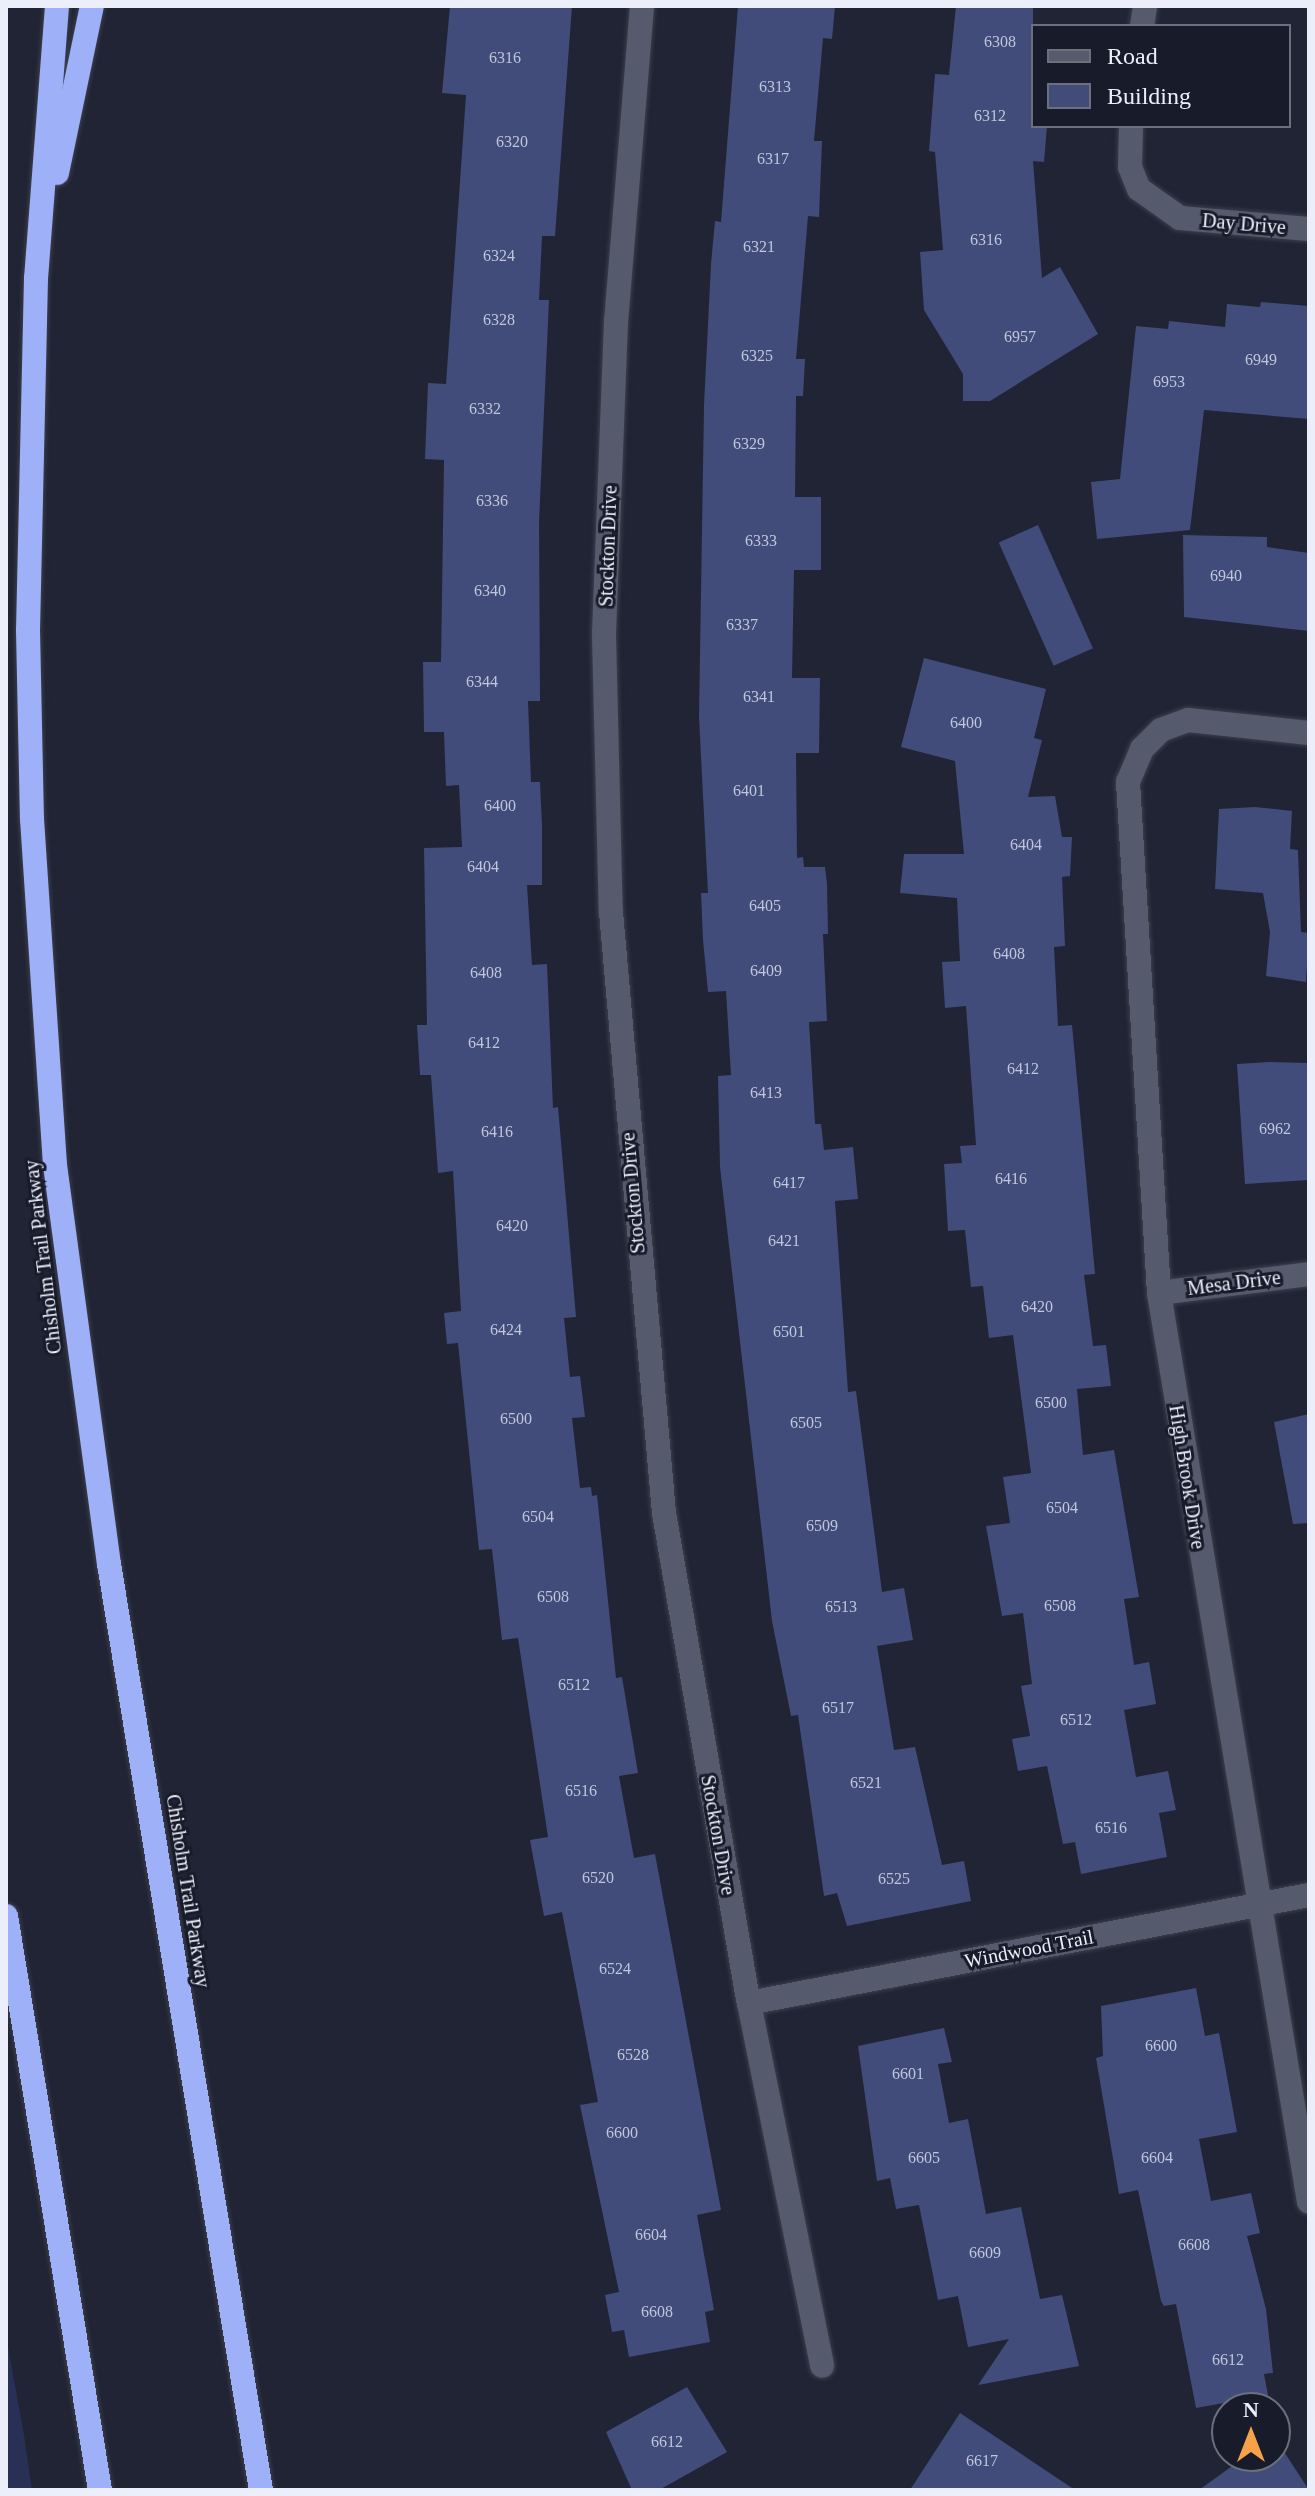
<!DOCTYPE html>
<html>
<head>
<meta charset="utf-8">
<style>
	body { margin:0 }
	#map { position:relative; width:1315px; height:2496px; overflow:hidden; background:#202434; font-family:Georgia,serif }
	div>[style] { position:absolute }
	.green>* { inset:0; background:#283056 }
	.building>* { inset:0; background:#414c7b; transform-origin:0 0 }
	.roads { filter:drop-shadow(0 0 2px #3c3f4c) drop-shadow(0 0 2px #3c3f4c) }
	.minor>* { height:24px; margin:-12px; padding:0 12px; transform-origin:12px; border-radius:12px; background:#555a6d }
	.highway>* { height:24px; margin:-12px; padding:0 12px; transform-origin:12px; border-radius:12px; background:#9eb0f8 }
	span { translate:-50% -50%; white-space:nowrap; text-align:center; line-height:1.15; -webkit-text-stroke:6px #171b2a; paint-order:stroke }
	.number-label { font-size:16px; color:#c1c6da }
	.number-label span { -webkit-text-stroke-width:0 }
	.street-label { font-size:20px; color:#eceffa }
	.frame { position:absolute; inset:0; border:8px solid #eceffa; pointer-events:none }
	.legend { position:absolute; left:1031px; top:24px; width:260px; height:104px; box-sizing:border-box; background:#171b2a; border:2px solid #6c707d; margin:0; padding:10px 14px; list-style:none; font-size:24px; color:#eceffa }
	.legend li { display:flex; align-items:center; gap:16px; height:40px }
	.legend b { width:40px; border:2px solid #6c707d }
	.north { position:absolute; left:1211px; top:2392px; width:80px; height:80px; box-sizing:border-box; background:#171b2a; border:2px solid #6c707d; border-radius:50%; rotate:0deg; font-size:22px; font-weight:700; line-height:32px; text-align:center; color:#eceffa }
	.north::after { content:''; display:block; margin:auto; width:28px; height:36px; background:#f7a149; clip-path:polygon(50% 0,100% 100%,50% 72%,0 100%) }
</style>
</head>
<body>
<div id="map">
	<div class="green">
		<div style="clip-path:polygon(6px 2336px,24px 2435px,32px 2490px,6px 2490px)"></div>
	</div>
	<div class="building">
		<div style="clip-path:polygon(450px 6px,572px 6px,555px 236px,542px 236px,539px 300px,549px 300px,539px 522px,540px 701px,528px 701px,531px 782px,540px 782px,542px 826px,542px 885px,527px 885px,532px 965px,547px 964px,553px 1108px,558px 1107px,576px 1317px,564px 1318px,570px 1377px,580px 1376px,585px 1417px,572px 1418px,580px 1488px,591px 1487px,592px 1496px,597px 1495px,616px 1678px,622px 1677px,638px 1773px,619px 1776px,634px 1858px,655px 1854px,721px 2210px,697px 2215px,714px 2310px,705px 2312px,710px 2342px,629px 2357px,624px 2330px,612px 2332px,605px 2295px,619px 2292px,580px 2105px,598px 2102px,579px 2001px,562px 1912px,544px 1916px,530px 1840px,548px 1837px,518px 1638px,502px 1640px,492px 1549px,479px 1550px,458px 1343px,447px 1344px,444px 1313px,461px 1311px,453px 1171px,438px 1173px,431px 1075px,420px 1075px,417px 1025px,427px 1025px,424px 848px,462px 847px,459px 785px,446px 786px,444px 732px,424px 732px,423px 662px,441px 662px,444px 460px,425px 459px,428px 383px,446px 384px,466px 95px,442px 93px)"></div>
		<div style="clip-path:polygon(738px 6px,835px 6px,832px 39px,823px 38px,814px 141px,822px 141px,819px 217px,808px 216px,796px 359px,805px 359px,803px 396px,796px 396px,795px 497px,821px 497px,821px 570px,794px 570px,792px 678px,820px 678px,819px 753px,796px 753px,797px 858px,803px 857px,804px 867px,825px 867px,827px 884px,828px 934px,823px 934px,827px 1021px,809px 1022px,815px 1124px,821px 1124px,824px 1150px,853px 1147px,858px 1199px,835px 1201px,848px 1392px,856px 1391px,882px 1592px,904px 1588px,913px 1640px,877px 1646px,894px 1750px,915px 1747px,942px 1865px,964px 1861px,971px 1901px,847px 1926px,837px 1893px,824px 1896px,798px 1715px,791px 1716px,772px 1621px,720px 1167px,718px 1076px,731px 1075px,726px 991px,708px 992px,703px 940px,701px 893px,708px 893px,699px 717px,704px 405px,711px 264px,715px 221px,721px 222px)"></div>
		<div style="clip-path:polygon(956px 6px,1033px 6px,1033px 126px,1047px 126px,1044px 162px,1033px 161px,1042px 278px,1060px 267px,1098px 334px,990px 401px,963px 401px,963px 374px,924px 310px,920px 252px,943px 250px,935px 152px,929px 151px,935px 74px,949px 75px)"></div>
		<div style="clip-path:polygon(1261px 302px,1309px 306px,1309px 419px,1204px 410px,1190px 530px,1097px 539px,1091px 482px,1120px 479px,1136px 326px,1168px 329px,1169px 321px,1225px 327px,1227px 304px,1260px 307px)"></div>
		<div style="left:1038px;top:525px;width:135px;height:43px;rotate:66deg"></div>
		<div style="clip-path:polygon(1183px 535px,1267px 537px,1267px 547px,1309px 553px,1309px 631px,1184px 617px)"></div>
		<div style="clip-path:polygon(924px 658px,1046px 689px,1034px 738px,1042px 740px,1028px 797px,1055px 796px,1062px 837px,1072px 837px,1070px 876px,1062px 877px,1065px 946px,1054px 947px,1058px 1026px,1072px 1025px,1095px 1274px,1084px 1275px,1093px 1346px,1106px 1345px,1111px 1386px,1077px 1389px,1083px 1455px,1114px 1450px,1139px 1597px,1124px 1599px,1134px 1665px,1149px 1662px,1156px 1704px,1124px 1710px,1136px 1777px,1168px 1771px,1176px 1810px,1159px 1813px,1167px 1857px,1081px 1874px,1075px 1842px,1063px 1844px,1047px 1766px,1018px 1771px,1012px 1739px,1030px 1736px,1021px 1686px,1032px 1684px,1023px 1613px,1002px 1616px,986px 1526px,1010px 1523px,1003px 1477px,1031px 1473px,1013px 1335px,989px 1338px,983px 1286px,971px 1287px,965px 1230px,948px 1231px,944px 1164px,962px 1163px,960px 1146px,976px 1145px,966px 1006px,945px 1008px,942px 962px,960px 961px,957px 898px,900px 893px,904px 854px,964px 854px,955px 761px,901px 747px)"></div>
		<div style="clip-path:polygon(1255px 807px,1292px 811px,1290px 849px,1298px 850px,1301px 932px,1309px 933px,1306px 982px,1266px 976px,1270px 932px,1263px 893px,1215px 889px,1219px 809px)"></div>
		<div style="clip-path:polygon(1269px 1062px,1309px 1063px,1309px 1180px,1245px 1184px,1237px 1064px)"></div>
		<div style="clip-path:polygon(1309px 1414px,1309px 1523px,1293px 1524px,1274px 1422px)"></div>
		<div style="clip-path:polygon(1196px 1988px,1205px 2036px,1219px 2033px,1237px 2132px,1199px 2139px,1211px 2201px,1251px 2193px,1260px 2233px,1247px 2236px,1266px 2309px,1273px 2373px,1264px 2374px,1268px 2395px,1196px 2408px,1176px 2304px,1164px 2306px,1161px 2301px,1138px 2190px,1119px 2194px,1096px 2058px,1103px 2056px,1101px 2006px)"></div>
		<div style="clip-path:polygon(944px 2028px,952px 2062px,938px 2064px,949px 2123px,968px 2119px,986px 2214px,1021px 2207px,1040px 2299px,1062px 2295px,1079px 2366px,978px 2385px,1009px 2339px,968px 2347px,958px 2296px,938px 2300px,919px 2205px,896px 2209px,890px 2178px,877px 2181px,858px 2046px)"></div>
		<div style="clip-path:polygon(687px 2387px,727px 2452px,659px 2490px,632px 2490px,606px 2432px)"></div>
		<div style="clip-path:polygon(960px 2413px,1075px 2490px,910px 2490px)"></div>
		<div style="clip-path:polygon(1275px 2438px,1309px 2490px,1199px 2490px,1246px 2456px,1275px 2456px)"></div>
	</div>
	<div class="roads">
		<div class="minor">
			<div style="left:642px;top:6px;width:316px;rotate:94.7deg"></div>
			<div style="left:616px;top:321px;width:314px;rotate:92.2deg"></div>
			<div style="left:604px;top:635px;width:277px;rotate:88.6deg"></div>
			<div style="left:611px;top:912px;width:603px;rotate:84.96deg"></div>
			<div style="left:664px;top:1513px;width:497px;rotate:80.2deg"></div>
			<div style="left:749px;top:2003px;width:370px;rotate:78.6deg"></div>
			<div style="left:1142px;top:26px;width:20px;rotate:-81deg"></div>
			<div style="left:1131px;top:126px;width:41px;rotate:91.4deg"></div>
			<div style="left:1130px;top:167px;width:24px;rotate:68deg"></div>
			<div style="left:1139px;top:189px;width:50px;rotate:35.3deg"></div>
			<div style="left:1180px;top:218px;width:129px;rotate:4.9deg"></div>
			<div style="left:1309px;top:733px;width:122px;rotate:-173.9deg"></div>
			<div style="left:1188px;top:720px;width:29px;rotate:160deg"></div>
			<div style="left:1161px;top:730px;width:27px;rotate:135deg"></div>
			<div style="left:1142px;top:749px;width:36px;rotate:113deg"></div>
			<div style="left:1128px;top:782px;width:512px;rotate:86.53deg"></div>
			<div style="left:1159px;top:1293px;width:921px;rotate:80.63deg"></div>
			<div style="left:1159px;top:1293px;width:151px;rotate:-7.2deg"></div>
			<div style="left:749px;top:2003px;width:570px;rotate:-10.92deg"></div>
		</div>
		<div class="highway">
			<div style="left:57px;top:6px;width:273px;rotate:94.4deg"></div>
			<div style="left:36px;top:278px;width:352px;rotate:91.3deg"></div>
			<div style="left:28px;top:630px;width:189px;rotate:88.8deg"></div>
			<div style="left:32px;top:819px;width:347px;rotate:86.2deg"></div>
			<div style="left:55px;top:1165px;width:403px;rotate:82.3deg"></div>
			<div style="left:109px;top:1564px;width:938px;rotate:80.68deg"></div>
			<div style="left:57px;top:173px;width:171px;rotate:-78.2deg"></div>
			<div style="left:6px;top:1916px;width:582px;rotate:80.7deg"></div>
		</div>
	</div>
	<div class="number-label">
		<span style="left:1000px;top:42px">6308</span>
		<span style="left:505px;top:58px">6316</span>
		<span style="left:775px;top:87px">6313</span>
		<span style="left:990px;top:116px">6312</span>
		<span style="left:512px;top:142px">6320</span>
		<span style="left:773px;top:159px">6317</span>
		<span style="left:986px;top:240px">6316</span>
		<span style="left:759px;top:247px">6321</span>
		<span style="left:499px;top:256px">6324</span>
		<span style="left:499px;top:320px">6328</span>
		<span style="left:1020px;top:337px">6957</span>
		<span style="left:757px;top:356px">6325</span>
		<span style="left:1261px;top:360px">6949</span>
		<span style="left:1169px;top:382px">6953</span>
		<span style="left:485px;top:409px">6332</span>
		<span style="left:749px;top:444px">6329</span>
		<span style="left:492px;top:501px">6336</span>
		<span style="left:761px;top:541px">6333</span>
		<span style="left:1226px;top:576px">6940</span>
		<span style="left:490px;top:591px">6340</span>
		<span style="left:742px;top:625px">6337</span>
		<span style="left:482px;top:682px">6344</span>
		<span style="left:759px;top:697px">6341</span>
		<span style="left:966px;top:723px">6400</span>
		<span style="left:749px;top:791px">6401</span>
		<span style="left:500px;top:806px">6400</span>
		<span style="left:1026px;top:845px">6404</span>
		<span style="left:483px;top:867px">6404</span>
		<span style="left:765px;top:906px">6405</span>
		<span style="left:1009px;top:954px">6408</span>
		<span style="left:766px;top:971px">6409</span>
		<span style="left:486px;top:973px">6408</span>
		<span style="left:484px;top:1043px">6412</span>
		<span style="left:1023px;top:1069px">6412</span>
		<span style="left:766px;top:1093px">6413</span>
		<span style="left:1275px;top:1129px">6962</span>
		<span style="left:497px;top:1132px">6416</span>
		<span style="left:1011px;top:1179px">6416</span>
		<span style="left:789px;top:1183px">6417</span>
		<span style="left:512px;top:1226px">6420</span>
		<span style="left:784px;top:1241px">6421</span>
		<span style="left:1037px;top:1307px">6420</span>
		<span style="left:506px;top:1330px">6424</span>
		<span style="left:789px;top:1332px">6501</span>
		<span style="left:1051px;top:1403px">6500</span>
		<span style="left:516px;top:1419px">6500</span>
		<span style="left:806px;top:1423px">6505</span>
		<span style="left:1062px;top:1508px">6504</span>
		<span style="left:538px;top:1517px">6504</span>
		<span style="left:822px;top:1526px">6509</span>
		<span style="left:553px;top:1597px">6508</span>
		<span style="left:1060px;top:1606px">6508</span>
		<span style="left:841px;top:1607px">6513</span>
		<span style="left:574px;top:1685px">6512</span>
		<span style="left:838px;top:1708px">6517</span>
		<span style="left:1076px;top:1720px">6512</span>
		<span style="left:866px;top:1783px">6521</span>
		<span style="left:581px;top:1791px">6516</span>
		<span style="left:1111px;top:1828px">6516</span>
		<span style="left:598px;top:1878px">6520</span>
		<span style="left:894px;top:1879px">6525</span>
		<span style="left:615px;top:1969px">6524</span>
		<span style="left:1161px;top:2046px">6600</span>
		<span style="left:633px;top:2055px">6528</span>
		<span style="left:908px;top:2074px">6601</span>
		<span style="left:622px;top:2133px">6600</span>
		<span style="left:924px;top:2158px">6605</span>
		<span style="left:1157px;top:2158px">6604</span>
		<span style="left:651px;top:2235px">6604</span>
		<span style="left:1194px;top:2245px">6608</span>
		<span style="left:985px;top:2253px">6609</span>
		<span style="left:657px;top:2312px">6608</span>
		<span style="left:1228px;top:2360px">6612</span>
		<span style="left:667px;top:2442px">6612</span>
		<span style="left:982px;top:2461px">6617</span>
	</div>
	<div class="street-label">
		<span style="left:1244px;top:224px;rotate:5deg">Day Drive</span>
		<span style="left:608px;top:546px;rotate:-88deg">Stockton Drive</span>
		<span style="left:633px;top:1193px;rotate:-95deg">Stockton Drive</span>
		<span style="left:43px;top:1257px;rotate:-97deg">Chisholm Trail Parkway</span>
		<span style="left:1234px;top:1283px;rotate:-7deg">Mesa Drive</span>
		<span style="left:1187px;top:1477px;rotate:81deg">High Brook Drive</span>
		<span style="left:718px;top:1835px;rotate:80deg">Stockton Drive</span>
		<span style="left:188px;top:1891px;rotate:81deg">Chisholm Trail Parkway</span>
		<span style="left:1029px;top:1949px;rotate:-11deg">Windwood Trail</span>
	</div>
	<div class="frame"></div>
	<ul class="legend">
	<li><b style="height:10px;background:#555a6d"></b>Road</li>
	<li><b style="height:22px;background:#414c7b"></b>Building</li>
	</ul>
	<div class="north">N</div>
</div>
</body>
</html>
